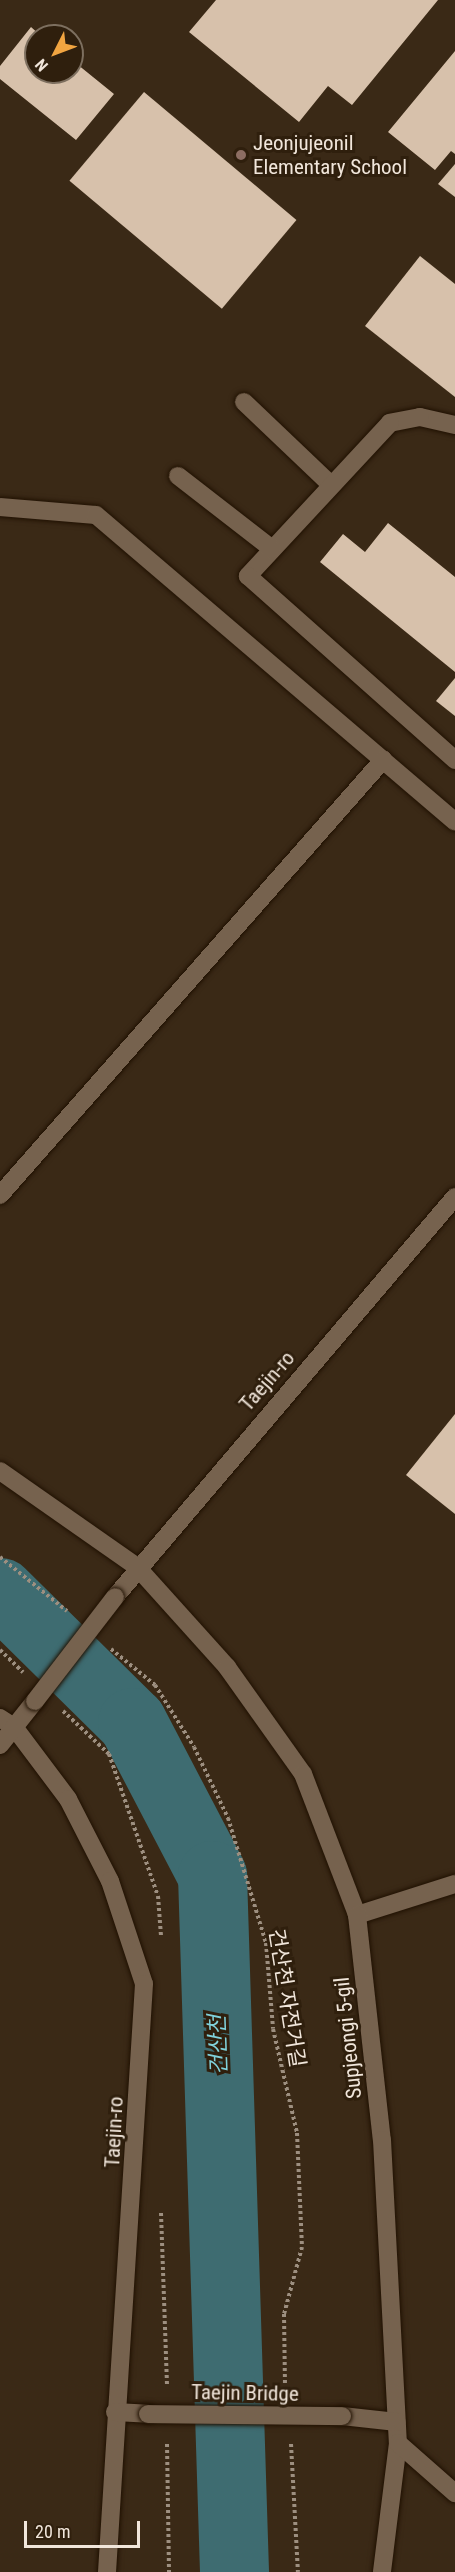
<!DOCTYPE html>
<html>
<head>
<meta charset="utf-8">
<style>
	body { margin:0 }
	#map { position:relative; width:455px; height:2572px; overflow:hidden; background:#3a2916; font-family:"Roboto Condensed","Noto Sans KR",sans-serif }
	div>[style] { position:absolute }
	.river>* { height:69px; margin:-34.5px; padding:0 34.5px; transform-origin:34.5px; border-radius:34.5px; background:#3e6c71 }
	.building>* { inset:0; background:#d7c1ab; transform-origin:0 0 }
	.path>* { height:4px; margin-top:-2px; transform-origin:0; background:repeating-linear-gradient(90deg,#9d8f80 0 3px,transparent 0 6px) }
	.roads { filter:drop-shadow(0 0 2px #201102) drop-shadow(0 0 2px #201102) }
	.lane>* { height:18px; margin:-9px; padding:0 9px; transform-origin:9px; border-radius:9px; background:#76624e }
	.street>* { height:18px; margin:-9px; padding:0 9px; transform-origin:9px; border-radius:9px; background:#76624e }
	.secondary>* { height:18px; margin:-9px; padding:0 9px; transform-origin:9px; border-radius:9px; background:#76624e }
	.bridges { filter:drop-shadow(0 0 2px #201102) drop-shadow(0 0 2px #201102) }
	.street-bridge>* { height:18px; margin:-9px; padding:0 9px; transform-origin:9px; border-radius:9px; background:#76624e }
	.secondary-bridge>* { height:18px; margin:-9px; padding:0 9px; transform-origin:9px; border-radius:9px; background:#76624e }
	.dots>* { width:16px; height:16px; translate:-50% -50%; box-sizing:border-box; border:3px solid #2f1f0d; border-radius:50% }
	span { translate:-50% -50%; white-space:nowrap; text-align:center; line-height:1.15; -webkit-text-stroke:6px #2f1f0d; paint-order:stroke }
	.poi-label { font-size:21px; color:#f1e6db }
	.left { translate:0 -50%; text-align:left }
	.street-label { font-size:21px; color:#f1e6db }
	.water-label { font-size:22px; color:#80d2db; font-style:italic }
	.north { position:absolute; left:24px; top:24px; width:60px; height:60px; box-sizing:border-box; background:#2f1f0d; border:2px solid #7d6f5f; border-radius:50%; rotate:228deg; font-size:16px; font-weight:700; line-height:24px; text-align:center; color:#f1e6db }
	.north::after { content:''; display:block; margin:auto; width:21px; height:27px; background:#f2a541; clip-path:polygon(50% 0,100% 100%,50% 72%,0 100%) }
	.scale { position:absolute; left:24px; top:2521px; width:116px; height:27px; box-sizing:border-box; border:3px solid #f1e6db; border-top:0; padding-left:8px; font-size:18px; line-height:21px; white-space:nowrap; color:#f1e6db; -webkit-text-stroke:4px #2f1f0d; paint-order:stroke }
</style>
</head>
<body>
<div id="map">
	<div class="river">
		<div style="left:0;top:1592px;width:185px;rotate:44.6deg"></div>
		<div style="left:132px;top:1722px;width:173px;rotate:62.4deg"></div>
		<div style="left:212px;top:1875px;width:697px;rotate:88.19deg"></div>
	</div>
	<div class="building">
		<div style="clip-path:polygon(216px 0,438px 0,352px 105px,328px 86px,299px 122px,189px 32px)"></div>
		<div style="clip-path:polygon(31px 27px,41px 36px,36px 36px,36px 72px,72px 72px,72px 60px,114px 94px,76px 140px,0 79px,0 66px)"></div>
		<div style="clip-path:polygon(455px 51px,455px 154px,451px 151px,435px 170px,388px 132px)"></div>
		<div style="left:144px;top:92px;width:199px;height:116px;rotate:40deg"></div>
		<div style="clip-path:polygon(455px 164px,455px 197px,438px 184px)"></div>
		<div style="clip-path:polygon(420px 256px,455px 284px,455px 397px,365px 326px)"></div>
		<div style="clip-path:polygon(388px 523px,455px 577px,455px 672px,320px 562px,343px 534px,365px 552px)"></div>
		<div style="clip-path:polygon(455px 678px,455px 716px,436px 701px)"></div>
		<div style="clip-path:polygon(455px 1414px,455px 1514px,406px 1475px)"></div>
	</div>
	<div class="path">
		<div style="left:0;top:1557px;width:86px;rotate:38.9deg"></div>
		<div style="left:111px;top:1649px;width:57px;rotate:39.3deg"></div>
		<div style="left:155px;top:1685px;width:73px;rotate:57.8deg"></div>
		<div style="left:194px;top:1747px;width:79px;rotate:64.4deg"></div>
		<div style="left:228px;top:1818px;width:131px;rotate:73.1deg"></div>
		<div style="left:266px;top:1943px;width:86px;rotate:85.3deg"></div>
		<div style="left:273px;top:2029px;width:107px;rotate:77deg"></div>
		<div style="left:297px;top:2133px;width:114px;rotate:87.5deg"></div>
		<div style="left:302px;top:2247px;width:69px;rotate:105deg"></div>
		<div style="left:284px;top:2314px;width:72px;rotate:89.2deg"></div>
		<div style="left:0;top:1650px;width:32px;rotate:44deg"></div>
		<div style="left:63px;top:1711px;width:63px;rotate:43.1deg"></div>
		<div style="left:109px;top:1754px;width:150px;rotate:71deg"></div>
		<div style="left:158px;top:1896px;width:40px;rotate:85.7deg"></div>
		<div style="left:161px;top:2213px;width:172px;rotate:88deg"></div>
		<div style="left:167px;top:2444px;width:128px;rotate:89.1deg"></div>
		<div style="left:291px;top:2444px;width:128px;rotate:86.9deg"></div>
	</div>
	<div class="roads">
		<div class="lane">
			<div style="left:244px;top:402px;width:119px;rotate:43.6deg"></div>
			<div style="left:455px;top:425px;width:36px;rotate:-167deg"></div>
			<div style="left:420px;top:417px;width:31px;rotate:169deg"></div>
			<div style="left:390px;top:423px;width:209px;rotate:132.9deg"></div>
			<div style="left:248px;top:576px;width:277px;rotate:41.6deg"></div>
			<div style="left:178px;top:476px;width:119px;rotate:37.8deg"></div>
			<div style="left:357px;top:1915px;width:103px;rotate:-17.6deg"></div>
		</div>
		<div class="street">
			<div style="left:0;top:507px;width:96px;rotate:4.8deg"></div>
			<div style="left:96px;top:515px;width:472px;rotate:40.5deg"></div>
			<div style="left:0;top:1195px;width:580px;rotate:-48.64deg"></div>
			<div style="left:137px;top:1567px;width:135px;rotate:48deg"></div>
			<div style="left:227px;top:1667px;width:131px;rotate:54.6deg"></div>
			<div style="left:303px;top:1774px;width:151px;rotate:69deg"></div>
			<div style="left:357px;top:1915px;width:226px;rotate:83.7deg"></div>
			<div style="left:382px;top:2140px;width:303px;rotate:87deg"></div>
			<div style="left:398px;top:2443px;width:130px;rotate:97.1deg"></div>
			<div style="left:0;top:1718px;width:17px;rotate:33deg"></div>
			<div style="left:14px;top:1727px;width:90px;rotate:53.1deg"></div>
			<div style="left:68px;top:1799px;width:92px;rotate:62.9deg"></div>
			<div style="left:110px;top:1881px;width:108px;rotate:71.7deg"></div>
			<div style="left:144px;top:1984px;width:589px;rotate:93.6deg"></div>
			<div style="left:115px;top:2412px;width:33px;rotate:3deg"></div>
			<div style="left:342px;top:2416px;width:55px;rotate:6.2deg"></div>
			<div style="left:398px;top:2443px;width:76px;rotate:41.3deg"></div>
		</div>
		<div class="secondary">
			<div style="left:0;top:1471px;width:167px;rotate:35deg"></div>
			<div style="left:115px;top:1597px;width:525px;rotate:-49.64deg"></div>
			<div style="left:0;top:1745px;width:56px;rotate:-51.5deg"></div>
		</div>
	</div>
	<div class="bridges">
		<div class="street-bridge">
			<div style="left:148px;top:2414px;width:194px;rotate:0.6deg"></div>
		</div>
		<div class="secondary-bridge">
			<div style="left:35px;top:1701px;width:131px;rotate:-52.4deg"></div>
		</div>
	</div>
	<div class="dots">
		<div style="left:241px;top:155px;background:#8d6e63"></div>
	</div>
	<div class="poi-label">
		<span class="left" style="left:253px;top:155px">Jeonjujeonil<br>Elementary School</span>
	</div>
	<div class="street-label">
		<span style="left:267px;top:1381px;rotate:-49deg">Taejin-ro</span>
		<span style="left:287px;top:1998px;rotate:81deg">건산천 자전거길</span>
		<span style="left:348px;top:2038px;rotate:-96deg">Supjeongi 5-gil</span>
		<span style="left:114px;top:2132px;rotate:-87deg">Taejin-ro</span>
		<span style="left:245px;top:2393px;rotate:1deg">Taejin Bridge</span>
	</div>
	<div class="water-label">
		<span style="left:218px;top:2045px;rotate:-92deg">건산천</span>
	</div>
	<div class="north">N</div>
	<div class="scale">20 m</div>
</div>
</body>
</html>
